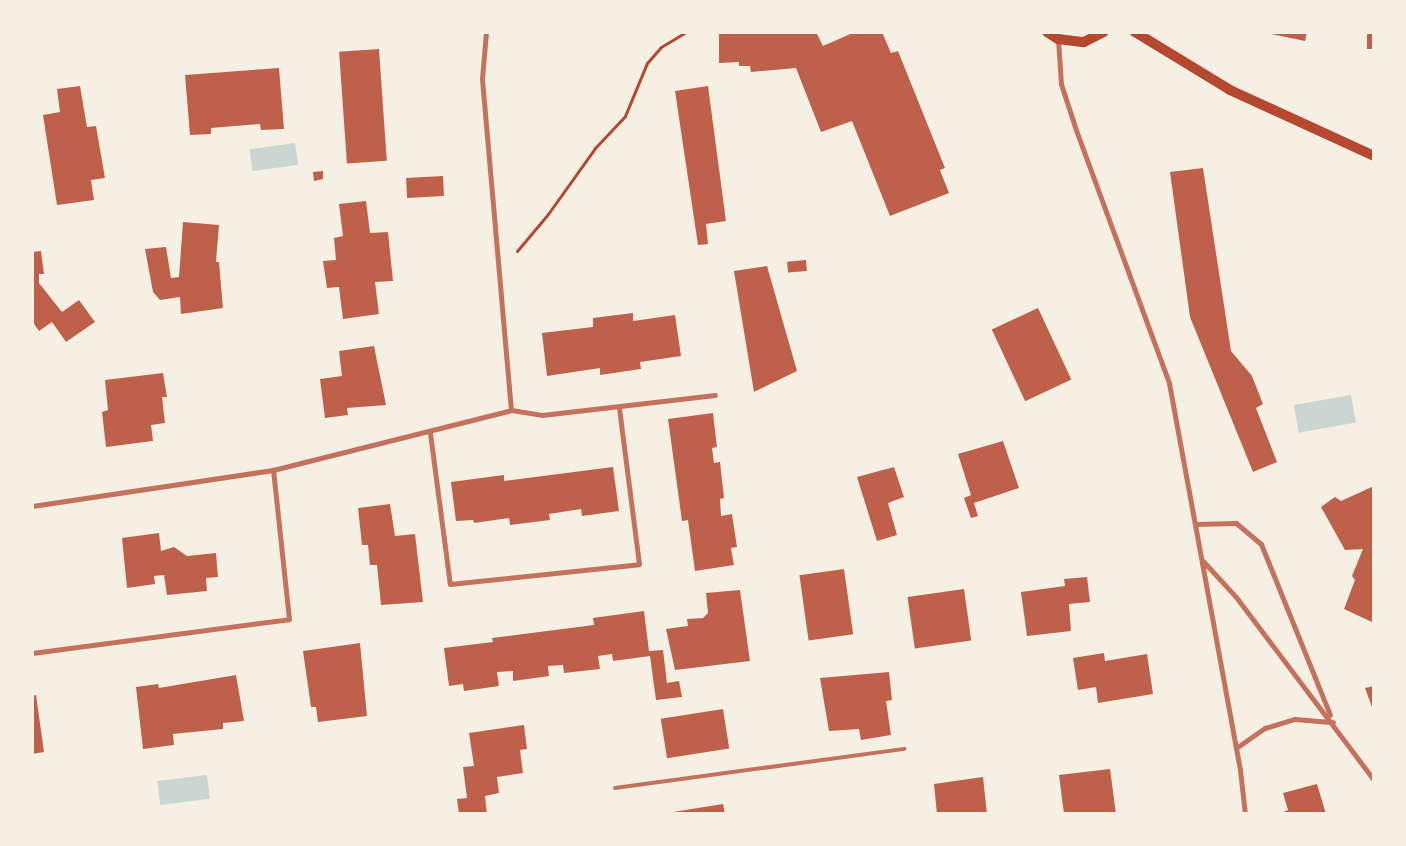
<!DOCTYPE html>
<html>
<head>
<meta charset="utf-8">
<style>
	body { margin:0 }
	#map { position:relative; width:1406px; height:846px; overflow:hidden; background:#f6efe4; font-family:"Playfair Display",serif }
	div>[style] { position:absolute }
	.water>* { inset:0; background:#c9d6d2; transform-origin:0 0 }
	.building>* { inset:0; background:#bf614a; transform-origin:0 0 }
	.path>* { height:3px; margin:-1.5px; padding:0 1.5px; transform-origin:1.5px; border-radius:1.5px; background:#b5482f }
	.service>* { height:4px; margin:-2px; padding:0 2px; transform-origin:2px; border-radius:2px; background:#c5725c }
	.minor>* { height:5px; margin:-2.5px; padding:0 2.5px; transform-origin:2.5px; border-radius:2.5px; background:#c5725c }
	.secondary>* { height:10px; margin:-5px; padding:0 5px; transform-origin:5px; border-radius:5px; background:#b5482f }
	span { translate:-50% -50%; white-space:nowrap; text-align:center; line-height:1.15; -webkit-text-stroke:5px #f6efe4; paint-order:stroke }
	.frame { position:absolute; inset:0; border:34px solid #f6efe4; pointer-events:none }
</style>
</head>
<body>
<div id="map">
	<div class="water">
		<div style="left:295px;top:143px;width:22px;height:46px;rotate:82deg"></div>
		<div style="left:1351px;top:395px;width:28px;height:58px;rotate:80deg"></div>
		<div style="left:207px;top:775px;width:24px;height:50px;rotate:83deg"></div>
	</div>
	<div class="building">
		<div style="clip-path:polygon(808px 32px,816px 32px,823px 46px,855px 32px,882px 32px,891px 53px,898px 51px,945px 168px,940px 170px,949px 193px,890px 216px,852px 121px,821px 132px,796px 68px,751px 72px,750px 66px,739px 66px,739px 62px,719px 63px,719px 33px)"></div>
		<div style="clip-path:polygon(1262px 32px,1307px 32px,1305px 41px)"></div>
		<div style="left:1367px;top:32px;width:7px;height:17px"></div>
		<div style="left:379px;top:49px;width:112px;height:40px;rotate:86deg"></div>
		<div style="clip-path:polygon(279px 68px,284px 129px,261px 130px,260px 124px,211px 128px,211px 134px,190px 135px,185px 75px)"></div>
		<div style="clip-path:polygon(80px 86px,87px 127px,96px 126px,105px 178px,91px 180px,94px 200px,57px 205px,43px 115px,60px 112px,57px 89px)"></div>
		<div style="clip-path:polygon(708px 86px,726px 221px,706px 224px,708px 244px,698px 245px,675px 91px)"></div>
		<div style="clip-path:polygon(1203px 168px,1231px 351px,1252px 376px,1263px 404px,1256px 408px,1277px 462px,1253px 472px,1190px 317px,1170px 172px)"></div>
		<div style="clip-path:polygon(323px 171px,323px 179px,314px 181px,313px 172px)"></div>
		<div style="left:443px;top:176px;width:20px;height:37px;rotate:87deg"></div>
		<div style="clip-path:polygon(366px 201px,370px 233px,388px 232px,393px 281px,375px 282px,379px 314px,343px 319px,339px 287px,327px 288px,323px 261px,336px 260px,334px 238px,343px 236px,339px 204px)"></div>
		<div style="clip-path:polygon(183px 222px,219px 225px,216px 262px,219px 262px,223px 308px,181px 314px,180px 297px,160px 300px,153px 292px,145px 249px,166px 247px,171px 278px,179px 277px)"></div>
		<div style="clip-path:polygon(41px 251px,44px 274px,39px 274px,39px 283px,62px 312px,79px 300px,95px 322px,66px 342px,52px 322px,39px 331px,32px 321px,32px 252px)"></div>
		<div style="left:806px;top:260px;width:11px;height:19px;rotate:85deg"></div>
		<div style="clip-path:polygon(767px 266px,797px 371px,754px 392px,734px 271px)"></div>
		<div style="left:1038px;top:308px;width:79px;height:51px;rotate:65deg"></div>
		<div style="clip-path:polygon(633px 313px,633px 321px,675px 315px,681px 356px,640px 362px,641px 369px,600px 375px,600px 368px,547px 376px,542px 333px,593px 327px,593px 318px)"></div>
		<div style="clip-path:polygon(374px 346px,386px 405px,347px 408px,348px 415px,325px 418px,320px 379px,342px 376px,339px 351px)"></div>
		<div style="clip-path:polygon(163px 373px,167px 397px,162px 397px,165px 423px,151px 425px,153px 441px,106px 447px,102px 412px,108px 410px,105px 380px)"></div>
		<div style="clip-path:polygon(713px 413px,717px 447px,712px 448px,714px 463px,720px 462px,724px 498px,720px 499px,721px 516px,732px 514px,737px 547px,731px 548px,734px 565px,695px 571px,688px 520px,682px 521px,668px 419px)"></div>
		<div style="clip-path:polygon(1003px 441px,1019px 488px,974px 503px,978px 516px,971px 518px,964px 498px,971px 495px,958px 454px)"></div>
		<div style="clip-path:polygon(613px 467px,619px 511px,582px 516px,581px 509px,549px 514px,550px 520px,510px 525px,509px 518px,474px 523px,473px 520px,456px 521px,451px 482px,504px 475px,504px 481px)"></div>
		<div style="clip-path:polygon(894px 467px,904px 497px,888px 503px,897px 535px,877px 541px,857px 477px)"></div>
		<div style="clip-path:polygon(1374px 486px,1374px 623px,1344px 609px,1355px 580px,1352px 576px,1363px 549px,1345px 550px,1321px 507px,1335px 497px,1341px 501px)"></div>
		<div style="clip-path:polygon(390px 504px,395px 536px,415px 534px,423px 602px,381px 605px,377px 565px,370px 565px,368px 545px,362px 545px,358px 508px)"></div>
		<div style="clip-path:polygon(159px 533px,161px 551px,174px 547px,187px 556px,216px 553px,218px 577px,206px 578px,207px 591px,167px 595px,164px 575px,154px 576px,155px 584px,127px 588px,122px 538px)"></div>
		<div style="left:844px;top:569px;width:66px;height:45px;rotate:82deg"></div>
		<div style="clip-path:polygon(1087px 577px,1090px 602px,1069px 604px,1071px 631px,1027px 636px,1021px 592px,1065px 586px,1064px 579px)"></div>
		<div style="left:964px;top:589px;width:52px;height:57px;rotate:82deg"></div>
		<div style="clip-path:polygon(740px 590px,750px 661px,675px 670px,666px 629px,688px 626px,687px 619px,703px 618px,708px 613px,706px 593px)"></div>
		<div style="clip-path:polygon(644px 611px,649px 651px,663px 650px,667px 683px,679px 681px,682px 697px,656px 700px,650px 656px,613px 661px,612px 654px,598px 656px,600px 669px,564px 673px,563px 665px,548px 666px,549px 676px,513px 681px,513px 671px,497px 672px,499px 686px,464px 691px,463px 684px,449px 686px,444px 648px,493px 642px,492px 638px,594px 625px,593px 618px)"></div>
		<div style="clip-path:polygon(360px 643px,367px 716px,318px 722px,316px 707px,311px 707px,303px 651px)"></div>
		<div style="clip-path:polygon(1104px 653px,1105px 661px,1147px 654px,1153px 694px,1098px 703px,1096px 687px,1078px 690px,1073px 658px)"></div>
		<div style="clip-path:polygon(889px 672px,892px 700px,886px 701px,891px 735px,861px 740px,859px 729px,829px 731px,820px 678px)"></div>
		<div style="clip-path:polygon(236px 675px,244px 721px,223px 723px,223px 729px,173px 734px,174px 745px,143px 749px,136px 687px,158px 684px,159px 688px)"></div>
		<div style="clip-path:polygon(1374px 686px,1374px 706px,1372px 707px,1365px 688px)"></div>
		<div style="clip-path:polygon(36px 695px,44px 752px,32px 754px,32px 696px)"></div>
		<div style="left:723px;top:709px;width:40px;height:63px;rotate:81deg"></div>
		<div style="clip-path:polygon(524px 725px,527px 749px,520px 750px,523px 773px,497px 777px,499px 793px,485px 796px,487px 814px,459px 814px,457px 799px,467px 798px,463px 767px,474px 766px,469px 733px)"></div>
		<div style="clip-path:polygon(1110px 769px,1116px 814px,1064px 814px,1059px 775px)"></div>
		<div style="clip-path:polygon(983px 777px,987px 814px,937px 814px,934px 784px)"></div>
		<div style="clip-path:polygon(1317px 784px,1326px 814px,1279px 814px,1288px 810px,1283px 793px)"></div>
		<div style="clip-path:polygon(723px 804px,725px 814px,673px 814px,673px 812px)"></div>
	</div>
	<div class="path">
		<div style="left:517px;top:251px;width:48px;rotate:-50deg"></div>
		<div style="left:548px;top:214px;width:81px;rotate:-54.5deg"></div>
		<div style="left:595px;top:148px;width:44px;rotate:-46.8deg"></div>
		<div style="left:625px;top:116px;width:57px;rotate:-67.5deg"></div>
		<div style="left:647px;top:63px;width:21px;rotate:-49deg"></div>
		<div style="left:661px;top:47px;width:29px;rotate:-31deg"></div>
	</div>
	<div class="service">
		<div style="left:615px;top:788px;width:292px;rotate:-7.7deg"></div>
	</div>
	<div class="minor">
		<div style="left:486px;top:32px;width:47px;rotate:94.9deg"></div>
		<div style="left:482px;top:79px;width:332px;rotate:85deg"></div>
		<div style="left:1058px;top:39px;width:45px;rotate:86.2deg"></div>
		<div style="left:1061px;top:84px;width:48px;rotate:71.9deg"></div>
		<div style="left:1076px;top:130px;width:270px;rotate:69.8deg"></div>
		<div style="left:1169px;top:383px;width:393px;rotate:79.6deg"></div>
		<div style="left:1240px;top:770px;width:44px;rotate:83.5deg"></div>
		<div style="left:430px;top:433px;width:152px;rotate:82.5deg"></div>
		<div style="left:450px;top:584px;width:190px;rotate:-6deg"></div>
		<div style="left:639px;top:564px;width:157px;rotate:-97.3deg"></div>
		<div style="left:32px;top:506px;width:244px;rotate:-8.5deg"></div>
		<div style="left:273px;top:470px;width:245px;rotate:-14.1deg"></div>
		<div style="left:511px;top:410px;width:31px;rotate:9deg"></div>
		<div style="left:542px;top:415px;width:174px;rotate:-6.6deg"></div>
		<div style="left:1195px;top:524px;width:41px;rotate:-1.4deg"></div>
		<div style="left:1236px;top:523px;width:33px;rotate:40deg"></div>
		<div style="left:1261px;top:544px;width:184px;rotate:68deg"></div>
		<div style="left:1203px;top:561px;width:49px;rotate:47.5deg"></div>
		<div style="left:1236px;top:597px;width:229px;rotate:53deg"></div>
		<div style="left:32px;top:653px;width:259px;rotate:-7.5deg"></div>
		<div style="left:289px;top:619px;width:150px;rotate:-96.1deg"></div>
		<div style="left:1236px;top:748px;width:35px;rotate:-35deg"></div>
		<div style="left:1265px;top:728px;width:31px;rotate:-17deg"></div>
		<div style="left:1295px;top:719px;width:38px;rotate:5deg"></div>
	</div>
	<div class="secondary">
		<div style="left:1047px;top:32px;width:13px;rotate:32deg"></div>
		<div style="left:1058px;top:39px;width:26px;rotate:7deg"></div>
		<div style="left:1084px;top:42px;width:22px;rotate:-27deg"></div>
		<div style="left:1135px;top:32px;width:111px;rotate:31.4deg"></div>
		<div style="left:1230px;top:90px;width:158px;rotate:24.6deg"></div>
	</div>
	<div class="frame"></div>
</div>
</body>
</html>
